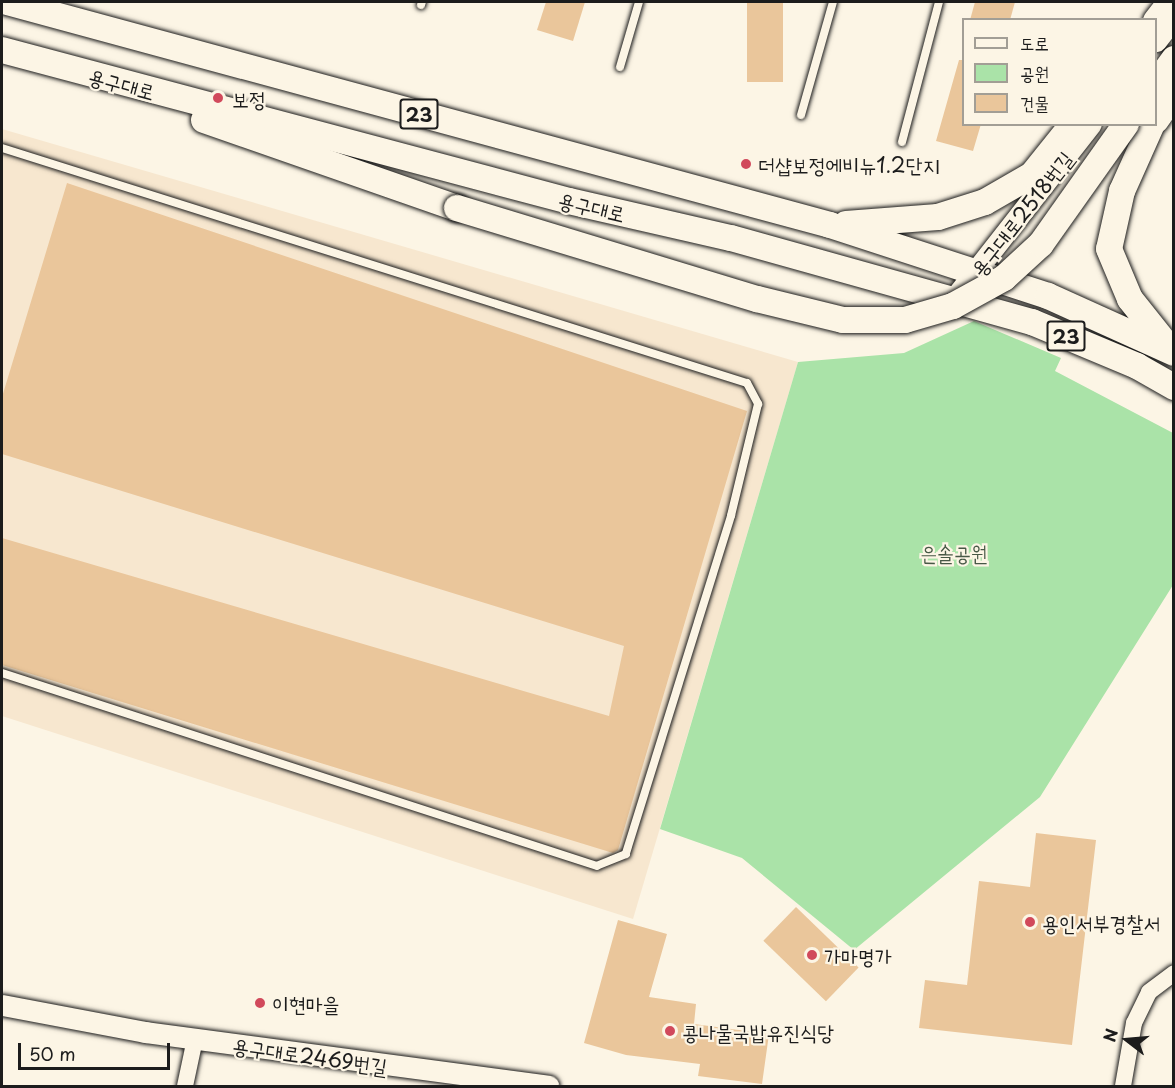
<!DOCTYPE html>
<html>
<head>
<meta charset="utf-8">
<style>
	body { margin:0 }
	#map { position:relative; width:1175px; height:1088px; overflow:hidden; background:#fcf5e5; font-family:"Playpen Sans","Poor Story",sans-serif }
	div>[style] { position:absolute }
	.built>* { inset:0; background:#f7e7cf }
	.green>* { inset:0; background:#aae3a8 }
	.building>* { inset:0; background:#eac69b; transform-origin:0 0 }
	.roads { filter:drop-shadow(0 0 2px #1c1c1c) drop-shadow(0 0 2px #1c1c1c) }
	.service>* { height:8px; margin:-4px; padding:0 4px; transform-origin:4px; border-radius:4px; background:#fcf5e5 }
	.minor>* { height:16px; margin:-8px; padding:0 8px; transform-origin:8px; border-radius:8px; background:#fcf5e5 }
	.tertiary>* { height:21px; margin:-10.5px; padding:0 10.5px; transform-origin:10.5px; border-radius:10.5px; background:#fcf5e5 }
	.primary>* { height:26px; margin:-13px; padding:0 13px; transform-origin:13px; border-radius:13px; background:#fcf5e5 }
	.bridges { filter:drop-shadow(0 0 2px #1c1c1c) drop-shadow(0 0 2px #1c1c1c) }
	.primary-bridge>* { height:26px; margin:-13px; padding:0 13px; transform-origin:13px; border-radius:13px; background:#fcf5e5 }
	.dots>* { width:16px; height:16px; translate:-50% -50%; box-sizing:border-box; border:3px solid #fcf5e5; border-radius:50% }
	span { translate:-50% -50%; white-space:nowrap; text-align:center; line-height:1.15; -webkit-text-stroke:4.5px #fcf5e5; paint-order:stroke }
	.shield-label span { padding:2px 4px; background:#fcf5e5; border:2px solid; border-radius:4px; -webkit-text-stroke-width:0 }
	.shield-label { font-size:20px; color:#1c1c1c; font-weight:700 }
	.street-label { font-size:21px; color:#1c1c1c }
	.poi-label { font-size:21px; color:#1c1c1c }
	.left { translate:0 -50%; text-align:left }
	.park-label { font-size:21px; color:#475846 }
	.frame { position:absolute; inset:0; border:3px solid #1c1c1c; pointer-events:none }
	.legend { position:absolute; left:962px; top:18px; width:195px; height:108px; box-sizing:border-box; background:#fcf5e5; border:2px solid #a29e95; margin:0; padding:8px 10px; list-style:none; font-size:18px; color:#1c1c1c }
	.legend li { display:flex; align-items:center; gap:12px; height:30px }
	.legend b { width:30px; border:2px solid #a29e95 }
	.north { position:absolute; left:1097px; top:1010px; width:60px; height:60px; -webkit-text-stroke:4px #fcf5e5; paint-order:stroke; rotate:286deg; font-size:16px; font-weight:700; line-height:24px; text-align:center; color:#1c1c1c }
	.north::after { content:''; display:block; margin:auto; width:21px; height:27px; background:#1c1c1c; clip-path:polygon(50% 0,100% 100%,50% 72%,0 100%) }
	.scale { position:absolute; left:18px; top:1043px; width:152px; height:27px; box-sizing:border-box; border:3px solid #1c1c1c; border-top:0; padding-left:8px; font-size:18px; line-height:21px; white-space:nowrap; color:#1c1c1c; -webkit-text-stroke:4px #fcf5e5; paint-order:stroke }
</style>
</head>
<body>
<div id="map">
	<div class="built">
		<div style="clip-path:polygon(2px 129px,798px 362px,633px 919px,2px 716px)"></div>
	</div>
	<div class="green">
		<div style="clip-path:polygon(974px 321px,1061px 358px,1055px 371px,1173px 433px,1173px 585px,1040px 797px,854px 950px,742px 858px,660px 829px,798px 362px,904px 353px)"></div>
	</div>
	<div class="building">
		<div style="clip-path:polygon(546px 2px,585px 2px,573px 41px,537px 30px)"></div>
		<div style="left:747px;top:2px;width:36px;height:80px"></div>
		<div style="clip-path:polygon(975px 2px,1015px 2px,1010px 20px,970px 20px)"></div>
		<div style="clip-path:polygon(959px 60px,963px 60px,963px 124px,981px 124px,973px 151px,936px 141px)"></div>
		<div style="clip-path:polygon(67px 183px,747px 411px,618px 850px,613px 853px,2px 665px,2px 538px,609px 716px,624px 646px,2px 454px,2px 397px)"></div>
		<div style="clip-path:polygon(1036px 833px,1096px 840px,1072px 1045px,919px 1028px,925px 980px,967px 985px,979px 881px,1030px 887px)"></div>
		<div style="left:796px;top:907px;width:87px;height:47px;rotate:44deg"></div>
		<div style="clip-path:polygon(618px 920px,667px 934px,649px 997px,696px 1004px,694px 1024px,769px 1034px,762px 1084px,698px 1076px,700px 1064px,626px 1055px,584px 1043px)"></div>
	</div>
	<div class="roads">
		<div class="service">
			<div style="left:421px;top:5px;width:3px;rotate:-72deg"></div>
			<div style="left:620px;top:67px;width:68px;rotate:-73.7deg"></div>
			<div style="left:801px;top:115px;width:117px;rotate:-74.2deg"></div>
			<div style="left:902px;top:142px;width:145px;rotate:-75.2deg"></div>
			<div style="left:2px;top:148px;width:781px;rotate:17.51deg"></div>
			<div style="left:747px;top:383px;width:24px;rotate:62deg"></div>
			<div style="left:758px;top:404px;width:115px;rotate:103.6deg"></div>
			<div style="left:731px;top:516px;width:354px;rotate:107.3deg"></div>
			<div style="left:626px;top:854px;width:31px;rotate:158deg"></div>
			<div style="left:597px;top:866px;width:626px;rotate:-162.03deg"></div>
		</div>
		<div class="minor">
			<div style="left:185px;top:1086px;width:48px;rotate:-78deg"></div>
			<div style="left:1123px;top:1086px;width:64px;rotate:-80.1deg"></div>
			<div style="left:1134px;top:1023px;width:34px;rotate:-64deg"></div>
			<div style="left:1149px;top:992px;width:31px;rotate:-37deg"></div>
		</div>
		<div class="tertiary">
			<div style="left:1156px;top:41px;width:29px;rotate:-52deg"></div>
			<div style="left:952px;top:301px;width:225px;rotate:-51.9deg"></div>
			<div style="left:2px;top:1005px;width:146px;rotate:10.7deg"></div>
			<div style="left:145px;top:1032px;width:407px;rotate:7.6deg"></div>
		</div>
		<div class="primary">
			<div style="left:7px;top:2px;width:853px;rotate:15.16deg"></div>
			<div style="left:830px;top:225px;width:229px;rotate:18deg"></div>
			<div style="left:1048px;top:296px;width:138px;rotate:24.3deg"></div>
			<div style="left:1156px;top:21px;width:24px;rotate:-52deg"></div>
			<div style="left:2px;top:50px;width:587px;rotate:14.91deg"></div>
			<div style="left:569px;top:201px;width:166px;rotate:12.9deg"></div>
			<div style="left:731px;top:238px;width:313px;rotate:15.6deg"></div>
			<div style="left:1032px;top:322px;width:114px;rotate:22.7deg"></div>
			<div style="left:1137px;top:366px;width:43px;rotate:29.6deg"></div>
			<div style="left:1156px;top:84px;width:31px;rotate:-54deg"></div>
			<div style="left:204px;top:120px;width:268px;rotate:19.2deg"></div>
			<div style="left:1156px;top:120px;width:32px;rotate:-55deg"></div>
			<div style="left:1152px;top:124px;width:73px;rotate:114.1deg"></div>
			<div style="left:1122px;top:191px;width:59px;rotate:102.6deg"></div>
			<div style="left:1109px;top:249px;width:54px;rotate:67.2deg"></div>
			<div style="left:1130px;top:299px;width:58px;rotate:51.3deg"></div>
			<div style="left:846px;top:224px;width:92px;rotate:-4.4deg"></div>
			<div style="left:938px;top:217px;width:49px;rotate:-17.7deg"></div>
			<div style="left:985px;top:202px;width:54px;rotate:-29.9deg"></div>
			<div style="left:1032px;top:175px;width:65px;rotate:-51.2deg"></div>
		</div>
	</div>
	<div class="bridges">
		<div class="primary-bridge">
			<div style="left:457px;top:208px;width:313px;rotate:16.9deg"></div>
			<div style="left:757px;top:299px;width:89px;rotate:13.7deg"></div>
			<div style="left:843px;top:320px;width:62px"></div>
			<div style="left:905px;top:320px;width:50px;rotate:-16.3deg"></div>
			<div style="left:953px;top:306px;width:58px;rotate:-28.8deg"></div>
			<div style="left:1004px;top:278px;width:50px;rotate:-42.6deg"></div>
			<div style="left:1041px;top:244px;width:147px;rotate:-54.7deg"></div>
		</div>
	</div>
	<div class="dots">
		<div style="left:218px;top:98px;background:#d1495b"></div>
		<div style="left:746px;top:164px;background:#d1495b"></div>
		<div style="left:1030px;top:922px;background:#d1495b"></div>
		<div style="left:812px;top:955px;background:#d1495b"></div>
		<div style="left:260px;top:1003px;background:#d1495b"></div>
		<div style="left:670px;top:1031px;background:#d1495b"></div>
	</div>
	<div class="shield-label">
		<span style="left:419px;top:114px">23</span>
		<span style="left:1066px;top:336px">23</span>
	</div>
	<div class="street-label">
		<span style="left:122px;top:83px;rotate:15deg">용구대로</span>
		<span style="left:592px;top:206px;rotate:13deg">용구대로</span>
		<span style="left:1021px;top:213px;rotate:-52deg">용구대로2518번길</span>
		<span style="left:310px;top:1055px;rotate:8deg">용구대로2469번길</span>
	</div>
	<div class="poi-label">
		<span class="left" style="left:232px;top:98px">보정</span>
		<span class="left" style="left:758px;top:164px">더샵보정에비뉴1.2단지</span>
		<span class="left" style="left:1042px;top:922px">용인서부경찰서</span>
		<span class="left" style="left:824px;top:955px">가마명가</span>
		<span class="left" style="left:272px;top:1003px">이현마을</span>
		<span class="left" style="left:682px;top:1031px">콩나물국밥유진식당</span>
	</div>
	<div class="park-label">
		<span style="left:954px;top:552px">은솔공원</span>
	</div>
	<div class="frame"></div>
	<ul class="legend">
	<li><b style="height:8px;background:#fcf5e5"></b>도로</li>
	<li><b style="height:16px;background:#aae3a8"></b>공원</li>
	<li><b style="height:16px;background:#eac69b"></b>건물</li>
	</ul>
	<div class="north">N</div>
	<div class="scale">50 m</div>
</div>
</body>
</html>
